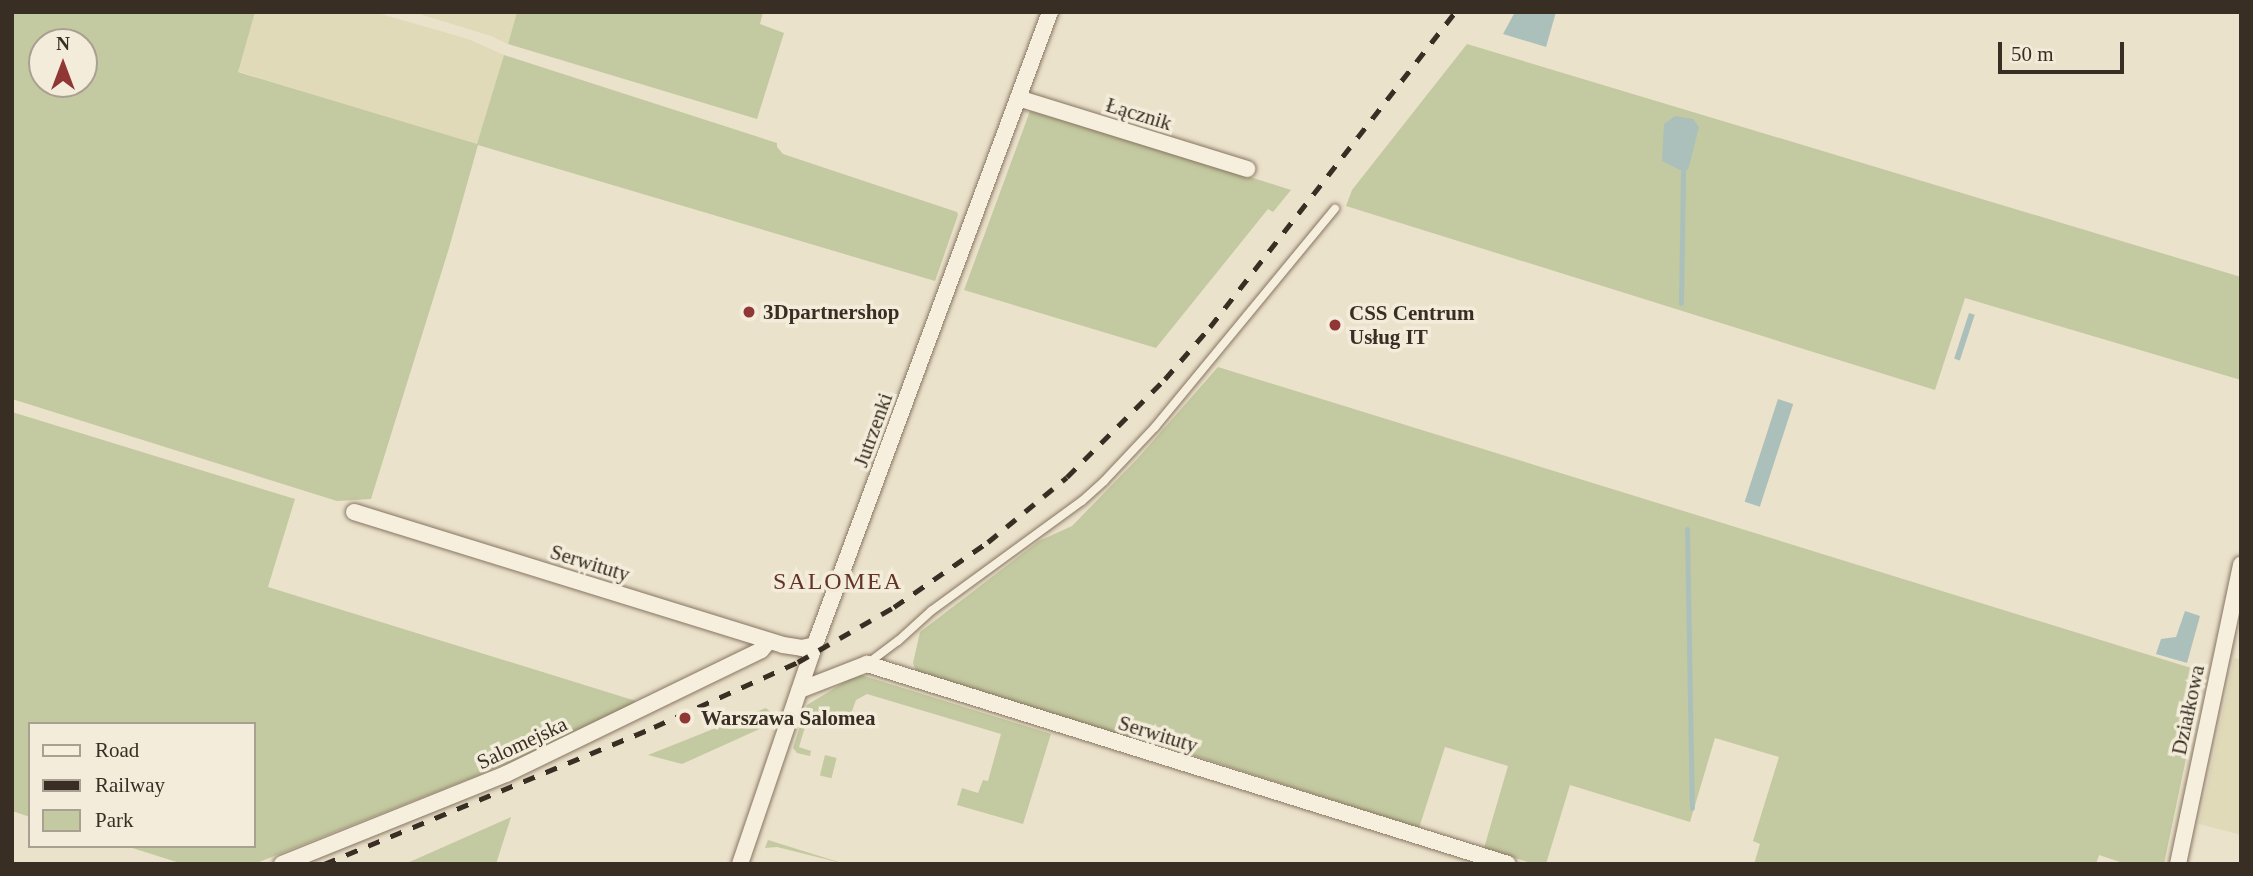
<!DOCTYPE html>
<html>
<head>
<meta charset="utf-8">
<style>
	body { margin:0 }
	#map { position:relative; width:2253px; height:876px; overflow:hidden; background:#ebe2cb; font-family:"Times New Roman",serif }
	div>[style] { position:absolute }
	.farmland>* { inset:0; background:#e0dab9 }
	.green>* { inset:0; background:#c3c9a0; transform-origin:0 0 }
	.water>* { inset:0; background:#abc0ba; transform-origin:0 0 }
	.stream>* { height:5px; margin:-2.5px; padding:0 2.5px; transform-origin:2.5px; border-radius:2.5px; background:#abc0ba }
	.roads { filter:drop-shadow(0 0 2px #877561) drop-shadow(0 0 2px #877561) }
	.lane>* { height:8px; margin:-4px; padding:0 4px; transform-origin:4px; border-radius:4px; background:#f6efde }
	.street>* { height:16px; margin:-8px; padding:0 8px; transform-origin:8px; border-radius:8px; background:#f6efde }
	.rail>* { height:5px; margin-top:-2.5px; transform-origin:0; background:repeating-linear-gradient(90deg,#392e23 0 12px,transparent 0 24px) }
	.dots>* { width:19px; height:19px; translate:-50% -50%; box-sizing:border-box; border:4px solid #f3ecda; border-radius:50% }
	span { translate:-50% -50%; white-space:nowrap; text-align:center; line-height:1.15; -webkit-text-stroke:7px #f3ecda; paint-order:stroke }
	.street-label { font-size:21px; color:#392e23 }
	.poi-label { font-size:21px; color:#392e23; font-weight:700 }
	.left { translate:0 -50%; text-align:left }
	.quarter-label { font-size:24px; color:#623326; letter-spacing:2px }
	.frame { position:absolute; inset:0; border:14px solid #392e23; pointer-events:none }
	.legend { position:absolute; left:28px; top:722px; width:228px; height:126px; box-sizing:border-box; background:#f3ecda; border:2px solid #a9a091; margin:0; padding:9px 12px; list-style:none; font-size:21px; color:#392e23 }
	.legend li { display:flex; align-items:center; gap:14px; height:35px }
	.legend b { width:35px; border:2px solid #a9a091 }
	.north { position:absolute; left:28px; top:28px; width:70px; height:70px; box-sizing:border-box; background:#f3ecda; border:2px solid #a9a091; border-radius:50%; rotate:0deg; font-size:19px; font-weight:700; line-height:28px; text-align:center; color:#392e23 }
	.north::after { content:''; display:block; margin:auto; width:24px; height:32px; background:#903736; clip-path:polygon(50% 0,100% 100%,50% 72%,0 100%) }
	.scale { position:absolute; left:1998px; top:42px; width:126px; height:32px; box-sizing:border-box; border:4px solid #392e23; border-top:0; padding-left:9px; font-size:21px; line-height:24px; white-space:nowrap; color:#392e23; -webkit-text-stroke:5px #f3ecda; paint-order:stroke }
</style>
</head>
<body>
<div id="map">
	<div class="farmland">
		<div style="clip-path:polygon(255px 12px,374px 12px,468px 39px,504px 55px,478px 145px,237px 71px)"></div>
		<div style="clip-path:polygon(413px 12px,517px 12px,508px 44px,491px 36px)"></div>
		<div style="clip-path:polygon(2234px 658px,2241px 660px,2241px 835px,2199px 824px)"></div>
	</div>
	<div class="green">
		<div style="clip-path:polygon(evenodd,12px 12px,255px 12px,238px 72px,477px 144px,504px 55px,777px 143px,777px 147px,783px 154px,957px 212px,958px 215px,935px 281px,478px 145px,449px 248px,371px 499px,337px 501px,12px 399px,12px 12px,42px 42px,84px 42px,84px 84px,42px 84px,42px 42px)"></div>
		<div style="clip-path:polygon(517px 12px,763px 12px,760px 24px,784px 33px,757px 119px,508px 44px)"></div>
		<div style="clip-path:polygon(1467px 44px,2241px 277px,2241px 380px,1965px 298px,1935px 390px,1346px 206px,1352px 190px)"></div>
		<div style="clip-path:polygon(1030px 111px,1156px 147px,1291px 190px,1273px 212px,1268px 209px,1156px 348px,964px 290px)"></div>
		<div style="clip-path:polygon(1218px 367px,2204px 672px,2164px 864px,2126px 864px,2099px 855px,2096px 864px,1754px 864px,1760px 844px,1753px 841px,1779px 757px,1715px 738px,1690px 822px,1570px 785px,1546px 864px,1534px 864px,1484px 848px,1508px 766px,1445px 747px,1419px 828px,1189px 754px,1001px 702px,917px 673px,913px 663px,920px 632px,1039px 541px,1072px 526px,1138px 458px)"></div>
		<div style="clip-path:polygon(12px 412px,295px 499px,268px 587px,636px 701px,619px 714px,554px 745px,254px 864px,183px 864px,126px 846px,254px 846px,254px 724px,30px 724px,30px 817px,12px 811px)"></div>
		<div style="clip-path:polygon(858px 674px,1051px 734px,1023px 824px,957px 805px,962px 788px,978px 793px,983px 780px,988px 781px,1001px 734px,867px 694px,856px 700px,848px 722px,809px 714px,799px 747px,811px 751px,810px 756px,797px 753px,793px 748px,807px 705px)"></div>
		<div style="clip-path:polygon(766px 708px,774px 715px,773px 723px,682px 764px,648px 755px)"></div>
		<div style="left:825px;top:755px;width:12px;height:21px;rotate:14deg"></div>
		<div style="clip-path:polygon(511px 817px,496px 864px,405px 864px)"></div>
		<div style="clip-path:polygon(768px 840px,845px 864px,777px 847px,765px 848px)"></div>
	</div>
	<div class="water">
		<div style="clip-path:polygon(1515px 12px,1556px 12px,1546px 47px,1503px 34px)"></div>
		<div style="clip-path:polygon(1675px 116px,1693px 119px,1699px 127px,1688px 170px,1680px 170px,1662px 161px,1664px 124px)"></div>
		<div style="left:1969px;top:313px;width:6px;height:48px;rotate:18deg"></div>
		<div style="left:1778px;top:399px;width:16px;height:108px;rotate:18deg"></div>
		<div style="clip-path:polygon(2185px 611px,2200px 616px,2187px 663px,2156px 654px,2161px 639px,2176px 637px)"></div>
	</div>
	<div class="stream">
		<div style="left:1681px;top:303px;width:133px;rotate:-89.1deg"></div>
		<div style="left:1687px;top:529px;width:279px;rotate:89deg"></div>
	</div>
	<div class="roads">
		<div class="lane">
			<div style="left:867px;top:664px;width:39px;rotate:-37deg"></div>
			<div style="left:898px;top:641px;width:45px;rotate:-42.3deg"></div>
			<div style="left:931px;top:611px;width:187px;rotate:-36.1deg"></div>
			<div style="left:1082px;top:501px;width:30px;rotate:-42deg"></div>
			<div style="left:1104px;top:481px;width:74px;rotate:-46.6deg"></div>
			<div style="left:1155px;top:427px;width:283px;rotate:-50.5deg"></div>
		</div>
		<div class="street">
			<div style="left:1018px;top:98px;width:240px;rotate:17.2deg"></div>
			<div style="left:354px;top:512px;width:449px;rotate:17.2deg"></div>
			<div style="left:783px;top:645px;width:19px;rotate:9deg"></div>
			<div style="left:802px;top:648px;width:13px;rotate:-13deg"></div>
			<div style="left:800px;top:690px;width:72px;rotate:-21.2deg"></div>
			<div style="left:867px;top:664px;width:671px;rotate:17.33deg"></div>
			<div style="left:282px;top:864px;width:241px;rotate:-21.9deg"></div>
			<div style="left:506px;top:774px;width:284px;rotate:-25.9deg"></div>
			<div style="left:761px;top:650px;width:12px;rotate:-48deg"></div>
			<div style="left:740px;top:864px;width:221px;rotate:-71.2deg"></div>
			<div style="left:811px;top:655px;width:686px;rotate:-69.61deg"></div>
			<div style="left:2178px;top:864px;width:306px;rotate:-78.1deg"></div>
		</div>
	</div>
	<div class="rail">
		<div style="left:324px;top:864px;width:357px;rotate:-22.5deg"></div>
		<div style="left:654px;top:727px;width:158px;rotate:-24.3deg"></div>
		<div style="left:798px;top:662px;width:111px;rotate:-29.8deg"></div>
		<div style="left:894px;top:607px;width:114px;rotate:-34.7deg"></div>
		<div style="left:988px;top:542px;width:102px;rotate:-39.4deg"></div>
		<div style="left:1067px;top:477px;width:139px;rotate:-45deg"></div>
		<div style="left:1165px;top:379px;width:69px;rotate:-49.1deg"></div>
		<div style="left:1210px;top:327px;width:399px;rotate:-52.1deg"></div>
	</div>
	<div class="dots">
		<div style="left:749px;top:312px;background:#903736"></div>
		<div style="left:1335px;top:325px;background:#903736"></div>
		<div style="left:685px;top:718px;background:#903736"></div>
	</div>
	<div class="street-label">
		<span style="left:1139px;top:114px;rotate:17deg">Łącznik</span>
		<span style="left:873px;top:430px;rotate:-70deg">Jutrzenki</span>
		<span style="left:590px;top:563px;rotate:17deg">Serwituty</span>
		<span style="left:2188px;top:710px;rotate:-78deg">Działkowa</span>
		<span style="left:1158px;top:734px;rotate:17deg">Serwituty</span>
		<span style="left:522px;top:743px;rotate:-25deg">Salomejska</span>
	</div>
	<div class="poi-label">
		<span class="left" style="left:763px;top:312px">3Dpartnershop</span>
		<span class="left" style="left:1349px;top:325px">CSS Centrum<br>Usług IT</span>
		<span class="left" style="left:701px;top:718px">Warszawa Salomea</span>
	</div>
	<div class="quarter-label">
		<span style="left:838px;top:582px">SALOMEA</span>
	</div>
	<div class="frame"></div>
	<ul class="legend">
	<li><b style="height:9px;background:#f6efde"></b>Road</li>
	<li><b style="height:9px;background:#392e23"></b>Railway</li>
	<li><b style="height:19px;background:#c3c9a0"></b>Park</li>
	</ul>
	<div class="north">N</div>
	<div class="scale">50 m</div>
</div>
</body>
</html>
